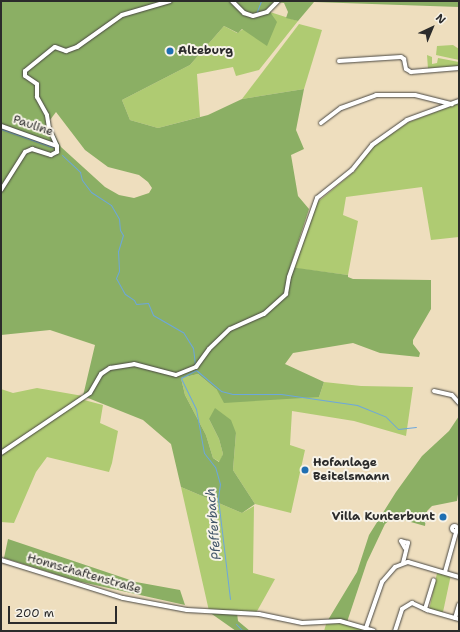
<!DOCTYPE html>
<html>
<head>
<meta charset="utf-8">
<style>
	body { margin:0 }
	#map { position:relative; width:460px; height:632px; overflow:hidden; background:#eedebe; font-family:"Shantell Sans",sans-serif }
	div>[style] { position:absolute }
	.green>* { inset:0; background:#afcb72; transform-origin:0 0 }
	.forest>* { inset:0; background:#8baf64 }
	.stream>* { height:1px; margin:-0.5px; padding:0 0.5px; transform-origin:0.5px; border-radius:0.5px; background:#6ca7dc }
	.roads { filter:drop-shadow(0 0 1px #484641) drop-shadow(0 0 1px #484641) }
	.minor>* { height:4px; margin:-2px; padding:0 2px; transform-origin:2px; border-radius:2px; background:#fff }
	.minor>.ring { margin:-2px; padding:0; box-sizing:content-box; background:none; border:4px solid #fff; border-radius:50% }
	.dots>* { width:11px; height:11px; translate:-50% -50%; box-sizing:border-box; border:2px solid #f7f3e8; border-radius:50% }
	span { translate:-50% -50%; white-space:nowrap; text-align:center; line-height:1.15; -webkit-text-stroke:4px #f7f3e8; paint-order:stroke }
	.poi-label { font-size:12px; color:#2b2b2b; font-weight:700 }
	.left { translate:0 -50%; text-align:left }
	.right { translate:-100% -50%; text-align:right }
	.street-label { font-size:12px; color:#2b2b2b }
	.water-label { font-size:13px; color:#425669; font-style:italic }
	.frame { position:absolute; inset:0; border:2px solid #2b2b2b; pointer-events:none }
	.north { position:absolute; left:412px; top:8px; width:40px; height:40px; -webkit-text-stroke:3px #f7f3e8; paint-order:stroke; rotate:44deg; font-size:11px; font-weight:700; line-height:16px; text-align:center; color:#2b2b2b }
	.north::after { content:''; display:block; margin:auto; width:14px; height:18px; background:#2b2b2b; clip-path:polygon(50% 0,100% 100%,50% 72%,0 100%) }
	.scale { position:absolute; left:8px; top:606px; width:109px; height:18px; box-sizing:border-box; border:2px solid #2b2b2b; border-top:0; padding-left:5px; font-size:12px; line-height:14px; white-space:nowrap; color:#2b2b2b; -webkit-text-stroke:3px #f7f3e8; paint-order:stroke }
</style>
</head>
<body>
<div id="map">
	<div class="green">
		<div style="clip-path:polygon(270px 12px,298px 21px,259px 70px,236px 76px,233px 67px,197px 74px,200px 117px,158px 128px,130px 120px,122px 100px,190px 65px,224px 26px,237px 33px)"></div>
		<div style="clip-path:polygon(299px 24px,322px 30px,304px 89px,242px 99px)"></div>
		<div style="clip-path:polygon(453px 45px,459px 49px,459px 60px,436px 55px,437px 46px)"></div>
		<div style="clip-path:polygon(427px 55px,432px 57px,432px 64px,437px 63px,438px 58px,459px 62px,459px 66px,428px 69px)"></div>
		<div style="clip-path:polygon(459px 103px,459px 237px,431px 240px,422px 187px,346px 197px,343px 215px,358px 221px,348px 275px,293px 268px,314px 205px,355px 171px,369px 149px,409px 122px)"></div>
		<div style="clip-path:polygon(198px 374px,217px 390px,319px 397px,324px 382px,361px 386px,413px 387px,406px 436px,354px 421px,292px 411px,290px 445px,305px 450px,291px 513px,255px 504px,233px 470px,236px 433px,209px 419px,219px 439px,223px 454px,220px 462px,213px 458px,206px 435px,185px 395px,181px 378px)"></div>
		<div style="clip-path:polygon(37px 388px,83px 396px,84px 400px,103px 405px,100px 423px,118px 431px,112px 463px,109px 472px,47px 457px,36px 472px,14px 523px,1px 522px,1px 389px,13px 393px)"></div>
		<div style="clip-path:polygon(181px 487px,242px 513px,254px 506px,253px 573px,275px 579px,256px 613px,209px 611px)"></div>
		<div style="left:437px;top:573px;width:14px;height:38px;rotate:12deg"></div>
		<div style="clip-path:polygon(327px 621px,334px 621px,374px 631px,324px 631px)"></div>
	</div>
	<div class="forest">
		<div style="clip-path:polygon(evenodd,1px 1px,459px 1px,459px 7px,314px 2px,298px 21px,286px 18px,288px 12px,284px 3px,276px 2px,270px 12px,277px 22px,267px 46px,242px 29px,238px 33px,224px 26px,190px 65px,122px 100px,130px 120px,158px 128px,208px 115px,242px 99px,304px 89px,296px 130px,304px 149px,291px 155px,298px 196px,309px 209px,290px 267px,348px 275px,348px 277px,353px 279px,431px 280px,431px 309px,413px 340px,413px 344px,420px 353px,419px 357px,380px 353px,353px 343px,293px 353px,285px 364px,324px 382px,319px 397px,224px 403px,217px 390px,198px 374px,181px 378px,185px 395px,206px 435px,213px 458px,219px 462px,223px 454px,219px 439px,209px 419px,215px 408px,231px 420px,236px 433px,233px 470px,255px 504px,242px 513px,181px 487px,171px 444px,143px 420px,83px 396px,95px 345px,50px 330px,1px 335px,1px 1px,56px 112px,85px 150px,108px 167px,139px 175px,148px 182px,152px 188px,149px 193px,134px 198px,119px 195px,105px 187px,61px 147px,51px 128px,50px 120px,56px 112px)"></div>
		<div style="clip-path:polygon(459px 416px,459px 488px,457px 501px,432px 506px,427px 511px,425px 526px,393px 517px,385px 524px,367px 562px,347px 622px,328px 620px,357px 572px,369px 535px,396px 492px,422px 456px,449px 431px)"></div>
		<div style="clip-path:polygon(8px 539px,136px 582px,180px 590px,185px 605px,77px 581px,4px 558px)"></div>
		<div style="clip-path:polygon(209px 612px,237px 613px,238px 621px,250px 631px,236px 631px)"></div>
	</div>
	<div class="stream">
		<div style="left:256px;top:14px;width:14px;rotate:-69deg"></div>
		<div style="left:1px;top:129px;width:54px;rotate:19.4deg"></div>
		<div style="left:62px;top:155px;width:25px;rotate:43deg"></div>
		<div style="left:80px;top:172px;width:8px;rotate:76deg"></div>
		<div style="left:82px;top:180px;width:15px;rotate:53deg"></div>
		<div style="left:91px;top:192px;width:24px;rotate:33deg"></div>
		<div style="left:111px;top:205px;width:16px;rotate:60deg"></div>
		<div style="left:119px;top:219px;width:11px;rotate:85deg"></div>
		<div style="left:120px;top:230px;width:6px;rotate:59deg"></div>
		<div style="left:123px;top:235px;width:17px;rotate:107deg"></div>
		<div style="left:118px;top:251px;width:20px;rotate:87deg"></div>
		<div style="left:119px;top:271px;width:8px;rotate:113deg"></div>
		<div style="left:116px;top:278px;width:18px;rotate:61deg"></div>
		<div style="left:125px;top:294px;width:11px;rotate:34deg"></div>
		<div style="left:134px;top:300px;width:4px;rotate:63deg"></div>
		<div style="left:136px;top:304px;width:12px;rotate:-5deg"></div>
		<div style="left:148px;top:303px;width:13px;rotate:67deg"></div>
		<div style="left:153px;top:315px;width:34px;rotate:30deg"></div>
		<div style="left:183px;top:332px;width:19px;rotate:58deg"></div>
		<div style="left:193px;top:348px;width:17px;rotate:83deg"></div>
		<div style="left:230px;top:599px;width:102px;rotate:-96.8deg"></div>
		<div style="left:218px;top:498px;width:14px;rotate:-82deg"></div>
		<div style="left:220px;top:484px;width:18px;rotate:-106deg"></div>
		<div style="left:215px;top:467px;width:18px;rotate:-128deg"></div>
		<div style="left:204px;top:453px;width:45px;rotate:-100.3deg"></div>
		<div style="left:196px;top:409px;width:34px;rotate:-116deg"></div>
		<div style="left:181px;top:378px;width:17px;rotate:-28deg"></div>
		<div style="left:196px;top:370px;width:33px;rotate:40deg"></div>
		<div style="left:221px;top:391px;width:11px;rotate:15deg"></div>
		<div style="left:232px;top:394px;width:49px"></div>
		<div style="left:281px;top:394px;width:77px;rotate:8.2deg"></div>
		<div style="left:357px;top:405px;width:31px;rotate:22deg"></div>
		<div style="left:386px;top:417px;width:17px;rotate:45deg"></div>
		<div style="left:398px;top:429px;width:18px;rotate:-6deg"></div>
		<div style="left:236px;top:624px;width:10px;rotate:45deg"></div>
	</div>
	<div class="roads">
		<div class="minor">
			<div style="left:232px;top:1px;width:17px;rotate:45deg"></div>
			<div style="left:244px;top:13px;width:9px;rotate:18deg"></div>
			<div style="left:253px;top:16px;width:15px;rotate:-16deg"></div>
			<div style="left:267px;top:12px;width:16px;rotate:-45deg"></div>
			<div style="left:339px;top:61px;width:62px;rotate:-3.7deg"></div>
			<div style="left:401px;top:57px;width:4px;rotate:34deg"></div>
			<div style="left:404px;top:59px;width:10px;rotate:79deg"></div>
			<div style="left:406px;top:69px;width:6px;rotate:31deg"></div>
			<div style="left:411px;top:72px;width:48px;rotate:-4.8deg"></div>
			<div style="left:321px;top:123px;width:25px;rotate:-37deg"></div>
			<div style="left:341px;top:108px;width:37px;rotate:-20deg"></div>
			<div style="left:376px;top:95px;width:39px"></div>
			<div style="left:415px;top:95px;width:38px;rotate:14deg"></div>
			<div style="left:1px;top:126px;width:59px;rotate:19.7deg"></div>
			<div style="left:57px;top:146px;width:20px;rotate:-114deg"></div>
			<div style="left:49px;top:128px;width:13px;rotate:-99deg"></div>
			<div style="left:47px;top:115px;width:21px;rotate:-119deg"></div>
			<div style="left:37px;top:97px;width:13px;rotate:-90deg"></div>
			<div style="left:37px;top:84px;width:14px;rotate:-146deg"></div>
			<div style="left:25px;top:76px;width:5px;rotate:-90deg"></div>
			<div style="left:25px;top:71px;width:38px;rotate:-39deg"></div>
			<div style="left:55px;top:47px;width:12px;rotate:20deg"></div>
			<div style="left:66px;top:51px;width:12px;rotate:-20deg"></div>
			<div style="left:77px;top:47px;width:55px;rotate:-35.4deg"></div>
			<div style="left:122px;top:15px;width:50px;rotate:-16.3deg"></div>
			<div style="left:1px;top:190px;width:45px;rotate:-57.7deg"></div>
			<div style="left:25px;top:152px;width:8px;rotate:-23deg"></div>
			<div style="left:32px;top:149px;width:20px;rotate:18deg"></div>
			<div style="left:51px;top:155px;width:7px;rotate:-27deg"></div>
			<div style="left:57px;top:152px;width:6px;rotate:-90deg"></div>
			<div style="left:434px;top:391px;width:18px;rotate:13deg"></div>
			<div style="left:452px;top:395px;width:11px;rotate:49deg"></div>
			<div style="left:1px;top:453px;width:107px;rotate:-34deg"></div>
			<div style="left:90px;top:393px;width:22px;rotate:-60deg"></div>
			<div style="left:101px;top:374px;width:11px;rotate:-34deg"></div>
			<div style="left:110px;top:368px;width:24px;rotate:-9deg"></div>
			<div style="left:134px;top:364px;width:43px;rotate:14.7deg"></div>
			<div style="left:176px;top:375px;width:22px;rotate:-22deg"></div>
			<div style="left:196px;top:367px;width:22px;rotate:-54deg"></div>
			<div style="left:209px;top:349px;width:29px;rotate:-44deg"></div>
			<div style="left:230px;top:329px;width:37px;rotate:-24deg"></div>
			<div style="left:264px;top:314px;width:30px;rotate:-42deg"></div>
			<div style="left:286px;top:294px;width:17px;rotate:-80deg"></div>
			<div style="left:289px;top:277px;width:84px;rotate:-70.5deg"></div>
			<div style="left:317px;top:198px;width:45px;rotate:-38.7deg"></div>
			<div style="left:352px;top:170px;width:32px;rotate:-51deg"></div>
			<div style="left:372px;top:145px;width:43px;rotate:-35.5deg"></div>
			<div style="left:407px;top:120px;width:55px;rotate:-20.1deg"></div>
			<div class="ring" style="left:451.5px;top:525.5px;width:1px;height:1px"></div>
			<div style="left:1px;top:560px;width:128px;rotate:17.3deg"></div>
			<div style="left:123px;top:598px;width:65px;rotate:10.6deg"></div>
			<div style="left:187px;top:610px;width:72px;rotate:3.2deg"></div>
			<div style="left:259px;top:614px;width:44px;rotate:11.8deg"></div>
			<div style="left:302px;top:623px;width:38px;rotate:-3deg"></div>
			<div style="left:340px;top:621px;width:35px;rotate:16deg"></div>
			<div style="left:403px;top:563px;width:21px;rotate:-76deg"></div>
			<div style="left:408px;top:543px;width:7px;rotate:-164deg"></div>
			<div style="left:401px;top:541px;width:8px;rotate:60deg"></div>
			<div style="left:445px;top:572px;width:45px;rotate:-74.4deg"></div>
			<div style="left:425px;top:609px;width:30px;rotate:-73deg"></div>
			<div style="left:455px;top:618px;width:14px;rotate:-73deg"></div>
			<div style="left:366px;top:628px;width:49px;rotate:-70.8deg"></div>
			<div style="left:382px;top:582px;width:20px;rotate:-49deg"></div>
			<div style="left:395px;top:567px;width:14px;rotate:-21deg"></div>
			<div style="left:408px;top:562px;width:53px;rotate:16.4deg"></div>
			<div style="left:395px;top:631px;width:23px;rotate:-72deg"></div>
			<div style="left:402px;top:609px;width:12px;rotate:-31deg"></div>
			<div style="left:412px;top:603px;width:17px;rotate:25deg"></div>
			<div style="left:427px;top:610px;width:33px;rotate:16deg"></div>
		</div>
	</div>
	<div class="dots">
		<div style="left:170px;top:51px;background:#1f6fb2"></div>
		<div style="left:305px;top:470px;background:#1f6fb2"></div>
		<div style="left:443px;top:517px;background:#1f6fb2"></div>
	</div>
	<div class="poi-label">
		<span class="left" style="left:178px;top:51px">Alteburg</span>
		<span class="left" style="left:313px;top:470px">Hofanlage<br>Beitelsmann</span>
		<span class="right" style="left:435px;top:517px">Villa Kunterbunt</span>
	</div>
	<div class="street-label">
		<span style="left:33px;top:126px;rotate:19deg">Pauline</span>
		<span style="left:84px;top:574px;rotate:16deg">Honnschaftenstraße</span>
	</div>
	<div class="water-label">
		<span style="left:214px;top:524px;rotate:-95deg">Pfefferbach</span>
	</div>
	<div class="frame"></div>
	<div class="north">N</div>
	<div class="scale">200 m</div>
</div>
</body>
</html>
